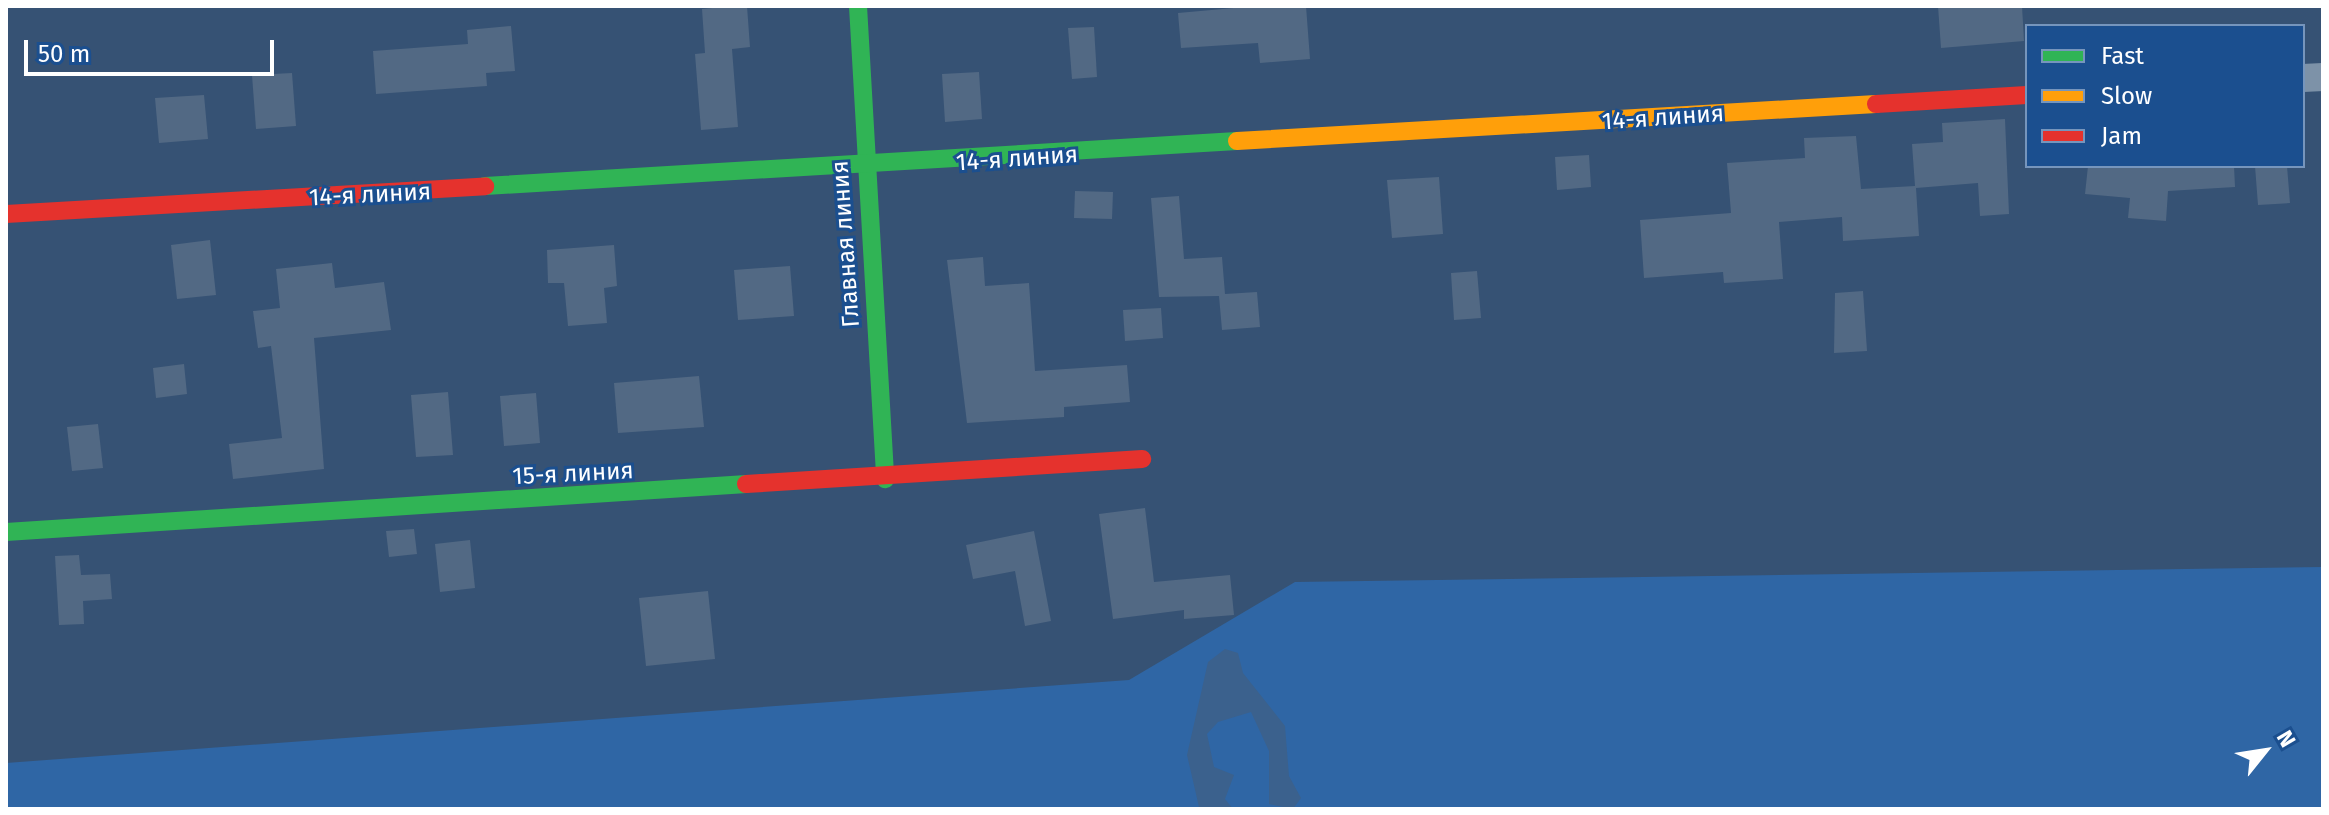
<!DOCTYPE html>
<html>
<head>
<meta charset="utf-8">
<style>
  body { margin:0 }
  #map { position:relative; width:2329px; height:815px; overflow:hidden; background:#365274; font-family:"Fira Sans",sans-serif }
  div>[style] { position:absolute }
  .green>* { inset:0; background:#2f66a5 }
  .water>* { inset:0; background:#3b618d }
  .building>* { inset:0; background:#526984 }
  .street>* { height:28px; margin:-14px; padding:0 14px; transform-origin:14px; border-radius:14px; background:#7d92a8 }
  .fast>* { height:18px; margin:-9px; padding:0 9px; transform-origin:9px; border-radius:9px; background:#30b455 }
  .slow>* { height:18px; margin:-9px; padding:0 9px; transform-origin:9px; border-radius:9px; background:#ff9f0a }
  .jam>* { height:18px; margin:-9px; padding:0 9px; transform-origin:9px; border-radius:9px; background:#e5322d }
  span { translate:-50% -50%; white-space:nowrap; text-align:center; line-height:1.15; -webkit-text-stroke:6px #1b4f8f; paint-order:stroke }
  .street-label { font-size:24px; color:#fff }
  .frame { position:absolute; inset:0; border:8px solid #fff; pointer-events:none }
  .legend { position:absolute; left:2025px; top:24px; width:280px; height:144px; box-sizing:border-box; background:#1b4f8f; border:2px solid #7695bc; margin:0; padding:10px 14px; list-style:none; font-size:24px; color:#fff }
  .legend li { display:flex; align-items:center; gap:16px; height:40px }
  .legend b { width:40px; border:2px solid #7695bc }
  .north { position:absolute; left:2225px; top:711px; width:80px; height:80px; -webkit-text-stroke:6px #1b4f8f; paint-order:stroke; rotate:60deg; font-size:22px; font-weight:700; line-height:32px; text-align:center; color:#fff }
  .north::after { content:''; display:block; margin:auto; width:28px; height:36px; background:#fff; clip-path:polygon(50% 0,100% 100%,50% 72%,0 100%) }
  .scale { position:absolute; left:24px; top:40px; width:250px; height:36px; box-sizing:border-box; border:4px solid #fff; border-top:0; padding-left:10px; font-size:24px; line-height:28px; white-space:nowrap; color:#fff; -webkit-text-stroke:6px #1b4f8f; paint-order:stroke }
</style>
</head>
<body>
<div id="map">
  <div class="green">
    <i style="clip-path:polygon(2323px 567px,2323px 809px,6px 809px,6px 763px,1129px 680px,1295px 582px)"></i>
  </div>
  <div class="water">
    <i style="clip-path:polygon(1225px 649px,1238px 653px,1243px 673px,1285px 726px,1289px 776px,1301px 798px,1293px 809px,1269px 804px,1269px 751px,1251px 712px,1218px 722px,1207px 734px,1214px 767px,1234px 775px,1225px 799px,1233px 809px,1199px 807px,1187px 755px,1208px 662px)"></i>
  </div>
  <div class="building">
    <i style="clip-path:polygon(733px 6px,747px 6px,750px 47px,732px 49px,738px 127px,701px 130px,695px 54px,705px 53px,702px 9px)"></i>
    <i style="clip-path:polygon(1256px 6px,1306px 6px,1310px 59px,1260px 63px,1258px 43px,1181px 48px,1178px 13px)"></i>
    <i style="clip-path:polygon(1938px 6px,2022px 6px,2024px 41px,1941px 48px)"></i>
    <i style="clip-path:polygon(511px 26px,515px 71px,486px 73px,487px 86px,376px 94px,373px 51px,468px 44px,467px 30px)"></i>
    <i style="clip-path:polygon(1094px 27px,1097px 77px,1072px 79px,1068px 28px)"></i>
    <i style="clip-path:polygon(979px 72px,982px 119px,945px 122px,942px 74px)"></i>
    <i style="clip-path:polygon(292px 73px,296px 126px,256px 129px,252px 75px)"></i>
    <i style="clip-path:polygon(204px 95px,208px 139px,159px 143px,155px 98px)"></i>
    <i style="clip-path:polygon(2005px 119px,2009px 214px,1980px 216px,1978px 183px,1916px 188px,1919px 236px,1843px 241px,1842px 217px,1779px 222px,1783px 279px,1724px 283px,1723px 272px,1644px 278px,1640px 220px,1731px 213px,1727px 163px,1805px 158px,1804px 138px,1856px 136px,1861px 189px,1915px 186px,1912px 144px,1943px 142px,1942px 123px)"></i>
    <i style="clip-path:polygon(1589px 155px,1591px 187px,1557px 190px,1555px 157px)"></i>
    <i style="clip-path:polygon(2088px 166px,2234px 166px,2235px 187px,2168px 191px,2166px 221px,2128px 218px,2130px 198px,2085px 194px)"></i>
    <i style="clip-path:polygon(2255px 166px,2287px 166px,2290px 203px,2258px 205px)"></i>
    <i style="clip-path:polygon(1439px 177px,1443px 234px,1392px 238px,1387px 180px)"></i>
    <i style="clip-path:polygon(1075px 191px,1113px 192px,1112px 219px,1074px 218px)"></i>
    <i style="clip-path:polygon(1179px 196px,1184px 259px,1222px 257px,1225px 294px,1257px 292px,1260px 327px,1222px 330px,1219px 296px,1159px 297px,1151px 198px)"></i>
    <i style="clip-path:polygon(210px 240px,216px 295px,177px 299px,171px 245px)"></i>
    <i style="clip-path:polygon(614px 245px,617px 286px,604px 288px,607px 323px,568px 326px,564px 283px,548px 283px,547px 250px)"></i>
    <i style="clip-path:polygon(983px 257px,985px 286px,1029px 283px,1035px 371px,1127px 365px,1130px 402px,1064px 407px,1064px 417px,967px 423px,947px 260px)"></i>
    <i style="clip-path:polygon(332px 263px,335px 288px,384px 282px,391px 330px,314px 338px,324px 469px,233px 479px,229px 444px,282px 438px,271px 346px,258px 348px,253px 311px,280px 308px,276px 269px)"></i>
    <i style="clip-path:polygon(790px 266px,794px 316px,738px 320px,734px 270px)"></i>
    <i style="clip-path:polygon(1477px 271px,1481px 318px,1454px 320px,1451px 273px)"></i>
    <i style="clip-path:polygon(1863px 291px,1867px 351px,1834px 353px,1835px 293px)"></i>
    <i style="clip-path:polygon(1161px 308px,1163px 338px,1125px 341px,1123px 310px)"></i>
    <i style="clip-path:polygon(184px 364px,187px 394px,156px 398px,153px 368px)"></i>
    <i style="clip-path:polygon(699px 376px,704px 427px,618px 433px,614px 383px)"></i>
    <i style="clip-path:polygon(448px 392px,453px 455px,416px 457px,411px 395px)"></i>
    <i style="clip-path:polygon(536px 393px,540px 443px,504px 446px,500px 396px)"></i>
    <i style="clip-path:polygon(98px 424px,103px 468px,72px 471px,67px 427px)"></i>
    <i style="clip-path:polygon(1145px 508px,1154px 582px,1230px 575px,1234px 615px,1184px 619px,1184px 610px,1113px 619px,1099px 514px)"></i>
    <i style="clip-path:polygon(414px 529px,417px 554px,389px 557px,386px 531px)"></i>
    <i style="clip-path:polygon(1034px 531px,1051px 621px,1025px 626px,1015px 571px,973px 579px,966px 545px)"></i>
    <i style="clip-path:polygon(470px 540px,475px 588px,440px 592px,435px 544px)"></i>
    <i style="clip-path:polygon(79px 555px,81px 575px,110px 574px,112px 599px,83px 601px,84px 624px,59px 625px,55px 556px)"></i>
    <i style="clip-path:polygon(708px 591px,715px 659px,646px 666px,639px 598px)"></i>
  </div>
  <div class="street">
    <i style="left:2303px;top:78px;width:20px;rotate:-3deg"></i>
  </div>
  <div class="fast">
    <i style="left:858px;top:6px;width:474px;rotate:86.7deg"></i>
    <i style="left:485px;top:186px;width:753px;rotate:-3.42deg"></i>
    <i style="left:6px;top:532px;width:742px;rotate:-3.71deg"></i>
  </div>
  <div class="slow">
    <i style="left:1237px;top:141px;width:640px;rotate:-3.31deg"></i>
  </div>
  <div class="jam">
    <i style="left:1876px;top:104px;width:151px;rotate:-3.4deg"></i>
    <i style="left:6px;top:214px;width:480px;rotate:-3.3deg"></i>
    <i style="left:746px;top:484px;width:397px;rotate:-3.6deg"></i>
  </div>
  <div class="street-label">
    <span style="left:1663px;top:118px;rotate:-4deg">14-я линия</span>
    <span style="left:1017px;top:159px;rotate:-4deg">14-я линия</span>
    <span style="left:370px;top:195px;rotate:-3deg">14-я линия</span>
    <span style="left:846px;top:244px;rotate:-94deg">Главная линия</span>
    <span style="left:573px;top:474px;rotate:-3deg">15-я линия</span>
  </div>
  <div class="frame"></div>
  <ul class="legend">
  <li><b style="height:10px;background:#30b455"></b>Fast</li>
  <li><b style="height:10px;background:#ff9f0a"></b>Slow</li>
  <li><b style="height:10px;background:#e5322d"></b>Jam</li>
  </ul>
  <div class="north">N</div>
  <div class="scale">50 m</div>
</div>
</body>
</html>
